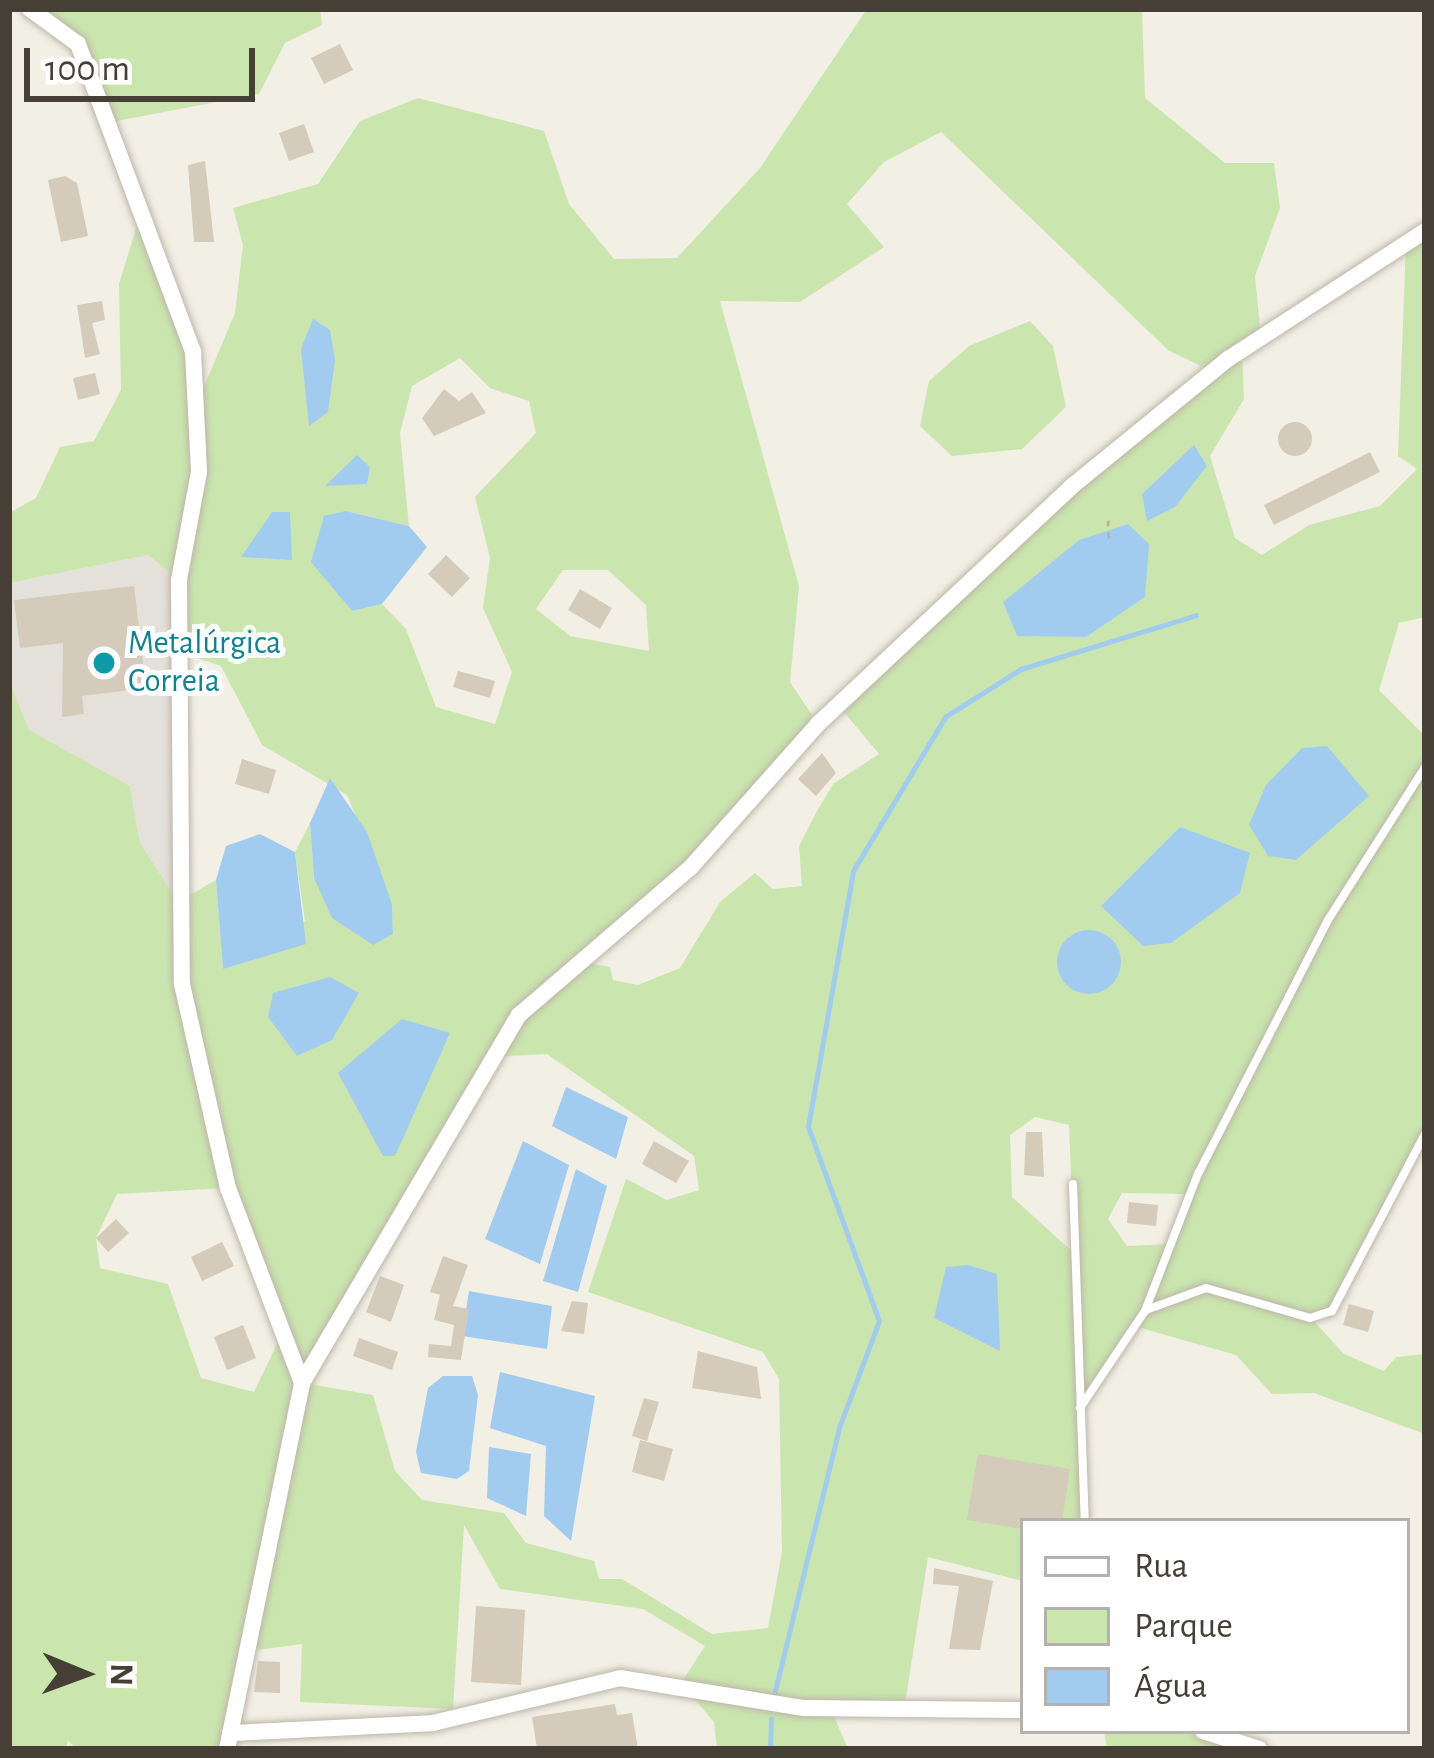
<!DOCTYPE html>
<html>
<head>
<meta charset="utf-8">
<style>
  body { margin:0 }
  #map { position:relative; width:1434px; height:1758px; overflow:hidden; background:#f2efe5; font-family:"Alegreya Sans",sans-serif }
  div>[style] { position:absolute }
  .industrial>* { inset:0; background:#e4e0da }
  .green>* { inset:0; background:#cae6ae }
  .water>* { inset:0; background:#a1ccef }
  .round { border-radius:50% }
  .stream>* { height:4.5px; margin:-2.25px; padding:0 2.25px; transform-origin:2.25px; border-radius:2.25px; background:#a1ccef }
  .building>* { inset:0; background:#d4cbbb }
  .path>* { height:3px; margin-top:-1.5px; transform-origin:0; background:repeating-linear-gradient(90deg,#bfb399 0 6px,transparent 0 12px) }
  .roads { filter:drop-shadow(0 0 3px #bdb7a8) drop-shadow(0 0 3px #bdb7a8) }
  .lane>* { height:8px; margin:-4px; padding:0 4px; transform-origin:4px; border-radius:4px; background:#fff }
  .street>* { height:16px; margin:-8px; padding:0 8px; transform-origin:8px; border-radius:8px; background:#fff }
  .dots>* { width:33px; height:33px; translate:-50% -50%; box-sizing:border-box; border:6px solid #fff; border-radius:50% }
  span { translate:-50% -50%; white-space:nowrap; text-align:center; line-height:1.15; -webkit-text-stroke:10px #fff; paint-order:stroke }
  .culture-label { font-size:33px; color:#0d838f }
  .left { translate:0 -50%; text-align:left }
  .frame { position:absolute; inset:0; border:12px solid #453f35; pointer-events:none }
  .legend { position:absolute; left:1020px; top:1518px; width:390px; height:216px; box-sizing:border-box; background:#fff; border:3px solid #b5b2ae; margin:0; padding:15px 21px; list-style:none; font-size:36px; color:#453f35 }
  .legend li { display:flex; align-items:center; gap:24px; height:60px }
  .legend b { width:60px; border:3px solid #b5b2ae }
  .north { position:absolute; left:24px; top:1614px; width:120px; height:120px; -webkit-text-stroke:9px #fff; paint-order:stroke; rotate:91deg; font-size:33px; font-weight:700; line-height:48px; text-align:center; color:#453f35 }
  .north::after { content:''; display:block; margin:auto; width:42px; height:54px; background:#453f35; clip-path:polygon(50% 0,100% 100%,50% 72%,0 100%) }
  .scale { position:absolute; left:24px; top:48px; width:231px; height:54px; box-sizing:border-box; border:6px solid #453f35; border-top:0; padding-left:15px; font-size:36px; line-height:42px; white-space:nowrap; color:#453f35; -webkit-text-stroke:9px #fff; paint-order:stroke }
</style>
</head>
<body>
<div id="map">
  <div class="industrial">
    <i style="clip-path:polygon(148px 555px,179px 580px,178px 903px,140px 843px,130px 786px,28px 730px,9px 681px,9px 583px)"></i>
  </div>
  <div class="green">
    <i style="clip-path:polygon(30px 9px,320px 9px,322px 25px,285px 43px,259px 94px,111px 122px,78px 44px)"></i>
    <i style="clip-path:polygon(evenodd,867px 9px,1142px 9px,1145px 98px,1225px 163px,1274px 163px,1280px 208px,1255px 276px,1261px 337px,1242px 350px,1244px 399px,1210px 456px,1235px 538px,1262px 555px,1309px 525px,1380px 506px,1417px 469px,1398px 456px,1402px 349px,1406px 243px,1425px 231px,1425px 617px,1399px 623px,1379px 690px,1425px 736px,1425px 1134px,1332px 1311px,1311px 1318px,1344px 1354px,1384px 1371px,1396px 1357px,1425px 1354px,1425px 1434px,1314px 1393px,1272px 1394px,1236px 1355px,1134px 1326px,1080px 1408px,1085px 1521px,1023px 1521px,1023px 1581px,928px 1557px,904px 1710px,831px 1709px,848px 1749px,717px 1749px,714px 1722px,681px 1683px,705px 1646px,643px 1609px,500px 1589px,464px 1525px,453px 1709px,300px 1702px,302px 1644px,243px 1652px,227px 1749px,76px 1749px,68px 1740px,66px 1749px,9px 1749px,9px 681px,29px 730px,130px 786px,140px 843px,178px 902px,216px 880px,223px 969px,305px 921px,295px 852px,310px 823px,314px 878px,393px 934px,392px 904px,347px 795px,262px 745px,221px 666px,182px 653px,179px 580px,148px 555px,9px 583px,9px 513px,36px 498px,60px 447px,94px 441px,121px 390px,119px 284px,143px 206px,201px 394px,235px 313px,243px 245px,233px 208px,318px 184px,360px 121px,418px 98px,544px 131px,569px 204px,614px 259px,677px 258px,760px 168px,867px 9px,941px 132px,1168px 350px,1211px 371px,839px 706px,879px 754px,833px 784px,817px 811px,799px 846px,802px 886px,773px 889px,755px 873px,720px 902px,680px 968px,638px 985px,613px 980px,610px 967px,587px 963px,818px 724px,790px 682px,799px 586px,720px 301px,800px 302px,884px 247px,847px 204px,884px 162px,941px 132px,867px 9px,460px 358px,490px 388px,529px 401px,536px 433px,475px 497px,490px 558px,483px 608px,512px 672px,495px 724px,436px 707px,406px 629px,382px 604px,352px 611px,346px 511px,409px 526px,400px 433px,412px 386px,460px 358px,867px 9px,563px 570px,608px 570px,646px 605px,649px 651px,570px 636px,536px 609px,563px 570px,867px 9px,547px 1054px,694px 1156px,699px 1190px,667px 1200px,626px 1179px,588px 1292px,763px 1352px,779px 1379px,782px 1552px,768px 1628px,712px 1634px,622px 1579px,599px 1579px,594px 1561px,526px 1543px,504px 1513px,422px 1500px,395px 1471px,373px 1395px,303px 1383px,487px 1057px,547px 1054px,867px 9px,1035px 1117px,1069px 1125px,1074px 1253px,1012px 1197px,1010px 1135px,1035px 1117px,867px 9px,228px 1188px,279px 1340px,254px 1392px,201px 1378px,168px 1284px,100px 1268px,96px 1238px,117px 1194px,228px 1188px,867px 9px,1122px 1193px,1190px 1194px,1171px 1244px,1127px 1246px,1108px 1219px,1122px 1193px)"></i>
    <i style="clip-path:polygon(1030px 321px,1053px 346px,1066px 407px,1022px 449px,952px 456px,920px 426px,929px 381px,969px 346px)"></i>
    <i style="clip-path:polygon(1104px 1731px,1203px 1731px,1259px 1749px,1107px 1749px)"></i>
  </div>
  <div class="water">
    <i style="clip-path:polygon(313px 319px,330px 330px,335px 360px,328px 412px,309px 426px,301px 349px)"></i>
    <i style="clip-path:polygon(1194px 445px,1207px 466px,1175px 507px,1147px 521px,1142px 494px)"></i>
    <i style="clip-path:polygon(357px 455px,370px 467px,367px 484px,325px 486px)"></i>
    <i style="clip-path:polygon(346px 511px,409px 526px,427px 547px,382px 604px,352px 611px,311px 562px,324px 516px)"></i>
    <i style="clip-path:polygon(272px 512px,290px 512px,292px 560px,241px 557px)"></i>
    <i style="clip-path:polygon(1128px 524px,1149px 544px,1145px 597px,1086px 637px,1017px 636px,1003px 602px,1079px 540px)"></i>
    <i style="clip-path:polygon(1327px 746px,1369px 796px,1296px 860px,1268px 856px,1249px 825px,1266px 785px,1302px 748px)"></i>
    <i style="clip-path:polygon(330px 778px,367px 832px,392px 904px,393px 934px,373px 945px,332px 918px,314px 878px,310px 823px)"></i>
    <i style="clip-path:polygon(1180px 827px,1250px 853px,1240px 893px,1171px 943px,1143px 946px,1101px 906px)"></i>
    <i style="clip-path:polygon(260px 834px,295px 852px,306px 944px,223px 969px,216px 880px,226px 846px)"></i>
    <i class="round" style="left:1057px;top:930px;width:64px;height:64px"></i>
    <i style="clip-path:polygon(330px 977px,359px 993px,332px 1040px,297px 1056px,268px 1017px,273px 993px)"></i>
    <i style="clip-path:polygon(402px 1019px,450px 1033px,395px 1156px,383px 1156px,338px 1073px)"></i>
    <i style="clip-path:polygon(566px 1087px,628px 1117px,616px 1159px,552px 1126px)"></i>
    <i style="clip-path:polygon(523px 1141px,569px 1165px,540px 1264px,485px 1239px)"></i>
    <i style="clip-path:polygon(576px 1169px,607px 1186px,578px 1292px,543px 1281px)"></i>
    <i style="clip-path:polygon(968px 1265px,997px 1274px,1000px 1351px,934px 1318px,946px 1267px)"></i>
    <i style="clip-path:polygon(469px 1291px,552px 1306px,547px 1349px,462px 1336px)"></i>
    <i style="clip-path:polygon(500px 1372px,595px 1396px,571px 1541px,544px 1516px,546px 1446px,490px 1428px)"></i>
    <i style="clip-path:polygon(443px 1376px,472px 1376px,478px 1395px,469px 1471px,457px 1479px,421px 1473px,416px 1452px,428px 1388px)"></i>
    <i style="clip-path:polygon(489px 1447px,531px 1454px,526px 1516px,487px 1498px)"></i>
  </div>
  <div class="stream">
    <i style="left:774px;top:1695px;width:278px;rotate:-76.3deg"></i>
    <i style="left:840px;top:1425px;width:111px;rotate:-69.4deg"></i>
    <i style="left:879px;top:1321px;width:207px;rotate:-110.1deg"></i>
    <i style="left:808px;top:1127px;width:260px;rotate:-80deg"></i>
    <i style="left:853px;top:871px;width:179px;rotate:-59.1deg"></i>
    <i style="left:945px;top:717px;width:90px;rotate:-32.3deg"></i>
    <i style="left:1021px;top:669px;width:183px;rotate:-17.1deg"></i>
    <i style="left:770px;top:1749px;width:30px;rotate:-88deg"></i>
  </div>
  <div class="building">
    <i style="clip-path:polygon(340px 44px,353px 70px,324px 84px,311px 58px)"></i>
    <i style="clip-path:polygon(304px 124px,314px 152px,289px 161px,279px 133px)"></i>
    <i style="clip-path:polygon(205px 161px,214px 242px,194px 242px,188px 165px)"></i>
    <i style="clip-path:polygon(65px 176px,77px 183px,88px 236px,61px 242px,48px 180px)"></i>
    <i style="clip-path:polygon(102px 301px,105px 320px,92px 323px,100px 354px,85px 358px,77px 305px)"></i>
    <i style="clip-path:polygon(95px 373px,100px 394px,78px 400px,73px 378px)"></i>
    <i style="clip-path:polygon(444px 389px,459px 401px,472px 392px,486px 413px,434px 436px,422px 418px)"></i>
    <i class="round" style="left:1278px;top:422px;width:34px;height:34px"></i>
    <i style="clip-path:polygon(1370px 452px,1380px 472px,1274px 525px,1264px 505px)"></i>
    <i style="clip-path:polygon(446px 555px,470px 578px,452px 597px,428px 574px)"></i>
    <i style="clip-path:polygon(134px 586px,146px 688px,82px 696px,84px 714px,62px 717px,63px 643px,20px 648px,14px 600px)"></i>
    <i style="clip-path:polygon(580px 589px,612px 608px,600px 629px,568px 610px)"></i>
    <i style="clip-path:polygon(458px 671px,495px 681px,490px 698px,453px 687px)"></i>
    <i style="clip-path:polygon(822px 753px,836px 773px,816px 796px,798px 779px)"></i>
    <i style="clip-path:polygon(242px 759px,276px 770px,269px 794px,235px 784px)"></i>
    <i style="clip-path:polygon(1026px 1132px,1042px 1132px,1044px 1177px,1024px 1175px)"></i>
    <i style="clip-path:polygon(654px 1141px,689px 1161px,676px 1183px,642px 1164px)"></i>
    <i style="clip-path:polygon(1129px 1202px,1158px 1205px,1156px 1226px,1127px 1223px)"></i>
    <i style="clip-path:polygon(116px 1219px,129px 1233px,108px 1252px,96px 1238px)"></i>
    <i style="clip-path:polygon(222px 1242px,234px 1266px,202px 1281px,191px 1257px)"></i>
    <i style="clip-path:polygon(443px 1256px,468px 1265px,453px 1306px,469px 1309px,461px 1360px,428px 1357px,429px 1344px,451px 1346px,454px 1325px,434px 1320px,440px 1295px,430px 1292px)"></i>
    <i style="clip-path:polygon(380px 1276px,404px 1285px,391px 1322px,366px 1312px)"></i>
    <i style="clip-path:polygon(572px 1301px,588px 1303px,584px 1334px,561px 1331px)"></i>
    <i style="clip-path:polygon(1349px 1304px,1374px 1311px,1368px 1332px,1343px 1325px)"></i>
    <i style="clip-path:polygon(243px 1325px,256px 1358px,227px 1370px,214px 1337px)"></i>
    <i style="clip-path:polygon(359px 1338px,398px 1352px,392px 1370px,353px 1356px)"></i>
    <i style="clip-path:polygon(698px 1351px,757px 1367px,761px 1399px,692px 1388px)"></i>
    <i style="clip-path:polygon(644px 1398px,659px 1402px,647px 1441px,632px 1436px)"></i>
    <i style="clip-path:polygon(640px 1440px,673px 1449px,664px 1481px,632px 1472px)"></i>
    <i style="clip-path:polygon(978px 1454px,1070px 1469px,1062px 1521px,1023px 1529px,967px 1520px)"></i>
    <i style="clip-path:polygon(934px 1568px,993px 1581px,980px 1650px,949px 1649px,959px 1586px,933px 1584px)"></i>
    <i style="clip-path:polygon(476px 1606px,525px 1610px,521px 1685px,471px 1682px)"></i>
    <i style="clip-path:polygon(258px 1661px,280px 1662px,280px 1693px,254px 1692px)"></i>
    <i style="clip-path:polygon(615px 1704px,617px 1715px,632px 1713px,638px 1749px,537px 1749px,532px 1717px)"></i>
  </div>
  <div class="path">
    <i style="left:1108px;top:520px;width:23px;rotate:88deg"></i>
  </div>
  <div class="roads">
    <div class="lane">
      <i style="left:1073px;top:1184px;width:337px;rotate:88deg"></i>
      <i style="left:1146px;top:1310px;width:64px;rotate:-20.1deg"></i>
      <i style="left:1206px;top:1288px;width:108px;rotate:16.1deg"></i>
      <i style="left:1310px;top:1318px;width:23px;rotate:-18deg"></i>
      <i style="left:1332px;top:1311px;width:200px;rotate:-62.3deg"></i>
      <i style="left:1080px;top:1408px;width:117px;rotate:-56.2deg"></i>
      <i style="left:1145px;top:1311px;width:147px;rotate:-68.9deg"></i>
      <i style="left:1198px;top:1174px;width:285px;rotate:-62.9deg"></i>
      <i style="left:1328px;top:920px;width:181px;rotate:-57.6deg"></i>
    </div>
    <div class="street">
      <i style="left:30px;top:9px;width:59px;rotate:36.1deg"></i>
      <i style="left:78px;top:44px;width:329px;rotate:69.5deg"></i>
      <i style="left:193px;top:352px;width:120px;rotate:87.1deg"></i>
      <i style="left:199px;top:472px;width:110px;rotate:100.5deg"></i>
      <i style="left:179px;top:580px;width:404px;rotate:89.6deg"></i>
      <i style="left:182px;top:984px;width:209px;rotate:77.3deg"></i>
      <i style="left:228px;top:1188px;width:209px;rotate:69.2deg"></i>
      <i style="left:1203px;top:1731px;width:59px;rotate:17.8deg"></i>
      <i style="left:230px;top:1733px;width:203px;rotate:-2.8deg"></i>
      <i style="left:433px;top:1723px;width:192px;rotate:-13.5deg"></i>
      <i style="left:620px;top:1678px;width:186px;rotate:9.3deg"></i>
      <i style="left:804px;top:1708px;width:219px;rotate:0.5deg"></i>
      <i style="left:227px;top:1749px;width:374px;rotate:-78.4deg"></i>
      <i style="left:302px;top:1383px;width:427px;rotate:-59.5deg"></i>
      <i style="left:519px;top:1015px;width:227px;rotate:-40.7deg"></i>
      <i style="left:691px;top:867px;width:191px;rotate:-48.4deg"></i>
      <i style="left:818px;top:724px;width:347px;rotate:-43.1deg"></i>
      <i style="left:1071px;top:487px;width:203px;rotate:-39.2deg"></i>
      <i style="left:1228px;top:359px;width:235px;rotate:-33deg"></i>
    </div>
  </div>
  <div class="dots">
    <i style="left:104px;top:663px;background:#0f9aa8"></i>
  </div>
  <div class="culture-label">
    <span class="left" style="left:128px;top:663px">Metalúrgica<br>Correia</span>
  </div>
  <div class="frame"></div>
  <ul class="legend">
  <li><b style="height:15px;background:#fff"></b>Rua</li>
  <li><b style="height:33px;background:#cae6ae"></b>Parque</li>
  <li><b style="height:33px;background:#a1ccef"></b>Água</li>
  </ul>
  <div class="north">N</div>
  <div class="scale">100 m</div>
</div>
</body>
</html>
